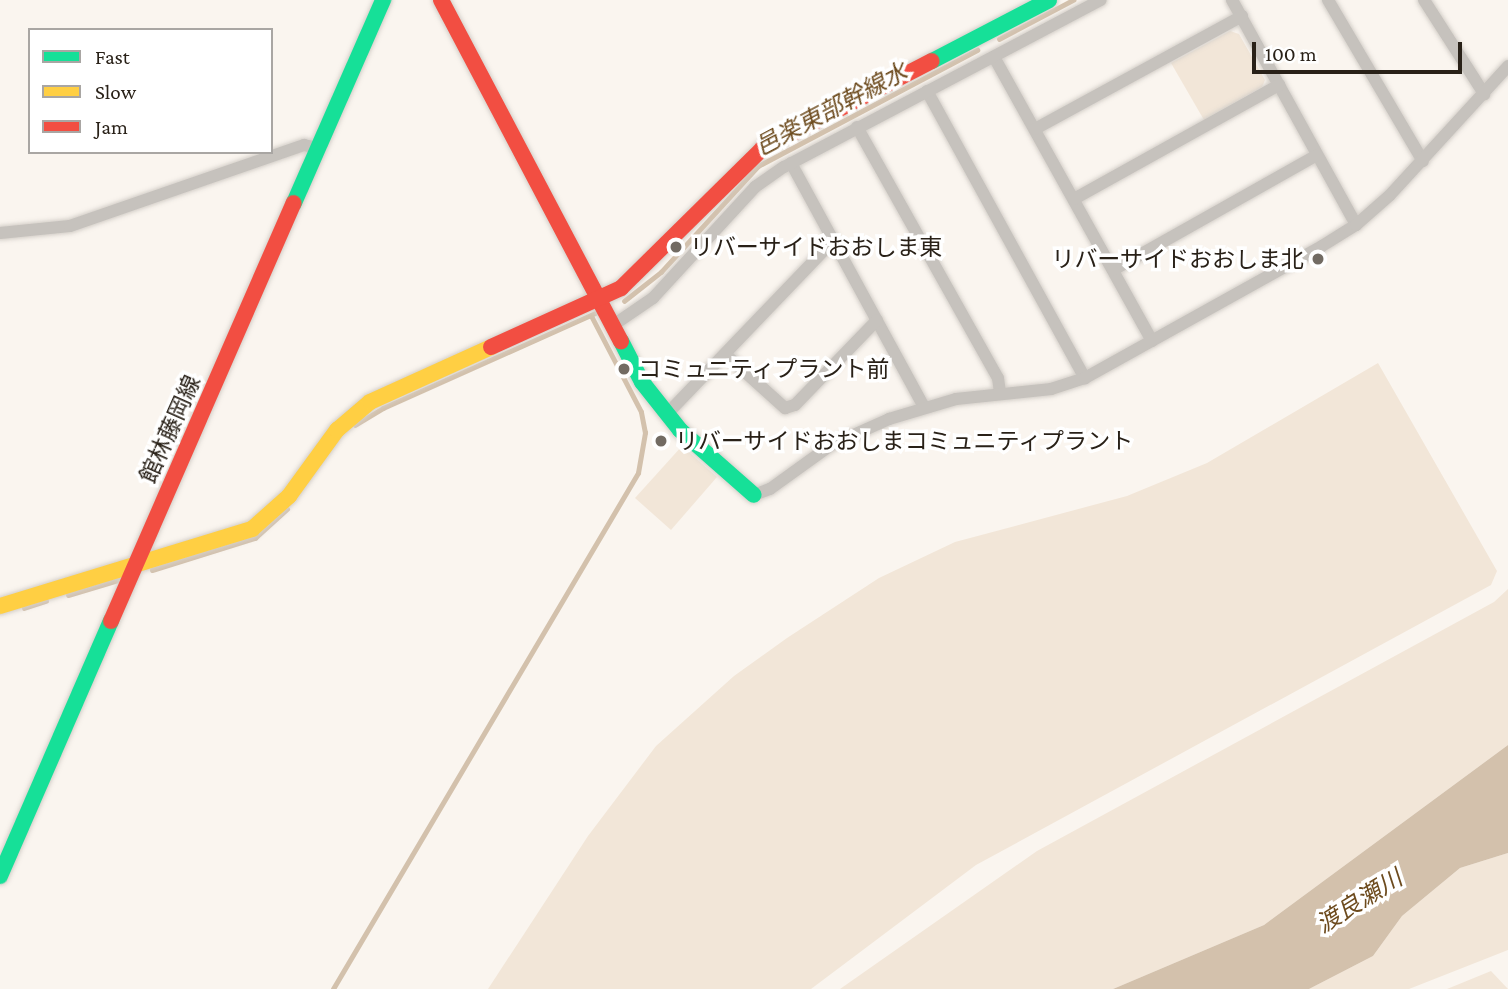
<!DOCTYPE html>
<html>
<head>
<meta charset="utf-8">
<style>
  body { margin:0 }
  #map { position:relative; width:1508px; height:989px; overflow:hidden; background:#faf5ef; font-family:"Crimson Pro","Noto Sans JP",serif }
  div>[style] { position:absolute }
  .green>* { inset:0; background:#f2e6d8 }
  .water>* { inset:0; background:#d3c1ac }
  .stream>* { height:4.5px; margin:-2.25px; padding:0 2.25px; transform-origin:2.25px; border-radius:2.25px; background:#d3c1ac }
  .roads { filter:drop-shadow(0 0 2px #d4cfc9) drop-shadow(0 0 2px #d4cfc9) }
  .street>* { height:12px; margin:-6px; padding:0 6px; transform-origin:6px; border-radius:6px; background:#c6c2bd }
  .fast>* { height:16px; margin:-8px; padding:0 8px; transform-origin:8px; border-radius:8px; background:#16e098 }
  .slow>* { height:16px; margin:-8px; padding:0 8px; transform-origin:8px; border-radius:8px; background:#ffcf43 }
  .jam>* { height:16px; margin:-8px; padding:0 8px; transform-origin:8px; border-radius:8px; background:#f24e42 }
  .dots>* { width:19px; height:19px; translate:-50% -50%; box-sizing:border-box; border:4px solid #fff; border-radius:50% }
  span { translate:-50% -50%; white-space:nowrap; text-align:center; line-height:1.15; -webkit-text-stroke:7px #fff; paint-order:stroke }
  .poi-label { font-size:23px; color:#292118 }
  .left { translate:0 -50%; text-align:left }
  .right { translate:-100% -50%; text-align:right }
  .street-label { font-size:23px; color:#292118 }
  .water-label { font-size:24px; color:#6d4b1e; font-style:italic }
  .legend { position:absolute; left:28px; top:28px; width:245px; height:126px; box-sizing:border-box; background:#fff; border:2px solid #a9a6a3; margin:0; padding:9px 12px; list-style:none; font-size:21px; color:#292118 }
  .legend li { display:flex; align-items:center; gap:14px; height:35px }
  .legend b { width:35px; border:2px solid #a9a6a3 }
  .scale { position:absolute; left:1252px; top:42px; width:210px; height:32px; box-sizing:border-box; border:4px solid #292118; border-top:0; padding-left:9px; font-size:21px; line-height:24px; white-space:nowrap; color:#292118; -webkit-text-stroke:5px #fff; paint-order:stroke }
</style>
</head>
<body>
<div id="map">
  <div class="green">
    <i style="clip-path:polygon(1230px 31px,1239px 34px,1265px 80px,1262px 87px,1204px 120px,1171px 63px)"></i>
    <i style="clip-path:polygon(1378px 363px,1497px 571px,1491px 585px,976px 865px,811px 989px,488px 989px,588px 836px,656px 746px,734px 676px,787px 638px,879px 578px,955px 542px,1127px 496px,1207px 463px)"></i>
    <i style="clip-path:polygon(682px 446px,717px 477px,671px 530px,635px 498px)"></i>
    <i style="clip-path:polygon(1508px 589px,1508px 745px,1264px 925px,1113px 989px,840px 989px,1037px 851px,1494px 602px)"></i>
    <i style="clip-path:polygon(1508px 853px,1508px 950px,1409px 989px,1309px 989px,1373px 956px,1402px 916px,1460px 868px)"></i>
    <i style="clip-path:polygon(1491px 971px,1508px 989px,1447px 989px)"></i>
  </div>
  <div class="water">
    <i style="clip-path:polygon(1508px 745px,1508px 853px,1460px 868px,1402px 916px,1373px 956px,1309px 989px,1113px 989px,1264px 925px)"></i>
  </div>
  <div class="stream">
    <i style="left:999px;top:39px;width:84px;rotate:-27.8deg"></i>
    <i style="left:624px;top:301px;width:47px;rotate:-38.1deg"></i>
    <i style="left:661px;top:272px;width:144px;rotate:-47.5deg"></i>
    <i style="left:758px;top:166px;width:248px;rotate:-27.9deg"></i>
    <i style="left:355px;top:425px;width:33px;rotate:-31deg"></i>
    <i style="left:383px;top:408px;width:232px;rotate:-24.1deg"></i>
    <i style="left:152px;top:570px;width:108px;rotate:-17.3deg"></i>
    <i style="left:255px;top:538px;width:43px;rotate:-42.2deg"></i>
    <i style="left:68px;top:595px;width:56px;rotate:-16.5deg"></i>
    <i style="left:24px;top:608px;width:23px;rotate:-18deg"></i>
    <i style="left:333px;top:989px;width:599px;rotate:-59.41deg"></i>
    <i style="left:638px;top:473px;width:41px;rotate:-80.1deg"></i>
    <i style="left:645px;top:433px;width:21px;rotate:-101deg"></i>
    <i style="left:641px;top:412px;width:108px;rotate:-117.5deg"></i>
  </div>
  <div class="roads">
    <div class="street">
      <i style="left:1232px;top:0;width:257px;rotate:61.1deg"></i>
      <i style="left:1328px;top:0;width:187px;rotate:59.5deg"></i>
      <i style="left:1424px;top:0;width:112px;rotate:57.4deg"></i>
      <i style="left:994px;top:57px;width:325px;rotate:60.9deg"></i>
      <i style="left:927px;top:91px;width:328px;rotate:61.2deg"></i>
      <i style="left:857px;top:127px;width:288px;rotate:60.7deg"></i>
      <i style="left:998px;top:378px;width:15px;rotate:82deg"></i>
      <i style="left:1035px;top:129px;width:236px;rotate:-28.6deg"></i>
      <i style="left:791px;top:163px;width:278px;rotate:61.4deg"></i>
      <i style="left:1074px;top:199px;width:235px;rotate:-29.1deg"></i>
      <i style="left:0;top:233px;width:70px;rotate:-5.7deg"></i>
      <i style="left:70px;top:226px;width:248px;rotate:-19.1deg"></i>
      <i style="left:304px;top:145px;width:13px;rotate:13deg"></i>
      <i style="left:1113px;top:270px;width:234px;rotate:-29.4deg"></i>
      <i style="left:612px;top:326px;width:50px;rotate:-34.3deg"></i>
      <i style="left:653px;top:298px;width:151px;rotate:-47.4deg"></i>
      <i style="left:755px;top:187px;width:35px;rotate:-35deg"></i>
      <i style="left:784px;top:167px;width:358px;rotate:-27.8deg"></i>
      <i style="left:725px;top:354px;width:81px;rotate:42deg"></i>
      <i style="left:785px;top:408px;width:10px;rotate:-17deg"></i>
      <i style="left:795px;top:405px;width:118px;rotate:-46deg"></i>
      <i style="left:666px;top:415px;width:241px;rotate:-46.2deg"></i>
      <i style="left:754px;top:495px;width:17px;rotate:-21deg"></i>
      <i style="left:770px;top:489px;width:75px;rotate:-35.8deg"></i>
      <i style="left:831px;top:445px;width:64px;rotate:-24.1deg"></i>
      <i style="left:889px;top:419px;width:70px;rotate:-16.6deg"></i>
      <i style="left:956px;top:399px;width:96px;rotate:-6deg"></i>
      <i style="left:1051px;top:389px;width:36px;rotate:-18deg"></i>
      <i style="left:1085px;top:378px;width:271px;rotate:-29.1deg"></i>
      <i style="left:1322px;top:246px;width:40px;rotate:-32deg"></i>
      <i style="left:1356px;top:225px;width:45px;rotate:-41.4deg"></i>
      <i style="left:1390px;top:195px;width:175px;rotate:-47.5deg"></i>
    </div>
    <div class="fast">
      <i style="left:932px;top:61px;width:132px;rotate:-27.5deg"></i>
      <i style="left:294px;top:203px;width:222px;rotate:-66.3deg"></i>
      <i style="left:621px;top:341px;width:46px;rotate:62.9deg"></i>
      <i style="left:642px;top:382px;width:61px;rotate:51.6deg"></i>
      <i style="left:680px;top:430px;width:98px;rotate:41.3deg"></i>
      <i style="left:0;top:876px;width:278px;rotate:-66.5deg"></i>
    </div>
    <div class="slow">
      <i style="left:0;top:606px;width:264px;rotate:-17deg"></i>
      <i style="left:252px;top:529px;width:50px;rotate:-41.7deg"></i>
      <i style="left:289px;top:496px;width:82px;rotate:-54deg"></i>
      <i style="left:337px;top:430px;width:43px;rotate:-40.3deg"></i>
      <i style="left:370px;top:402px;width:133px;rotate:-24.4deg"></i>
    </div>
    <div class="jam">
      <i style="left:441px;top:0;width:386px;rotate:62.2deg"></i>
      <i style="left:491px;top:347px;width:143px;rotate:-24.4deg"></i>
      <i style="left:621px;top:288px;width:198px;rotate:-44.6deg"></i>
      <i style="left:762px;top:149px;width:191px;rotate:-27.4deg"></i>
      <i style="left:111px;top:621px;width:456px;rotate:-66.4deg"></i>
    </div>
  </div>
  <div class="dots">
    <i style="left:676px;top:247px;background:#726b63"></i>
    <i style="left:1318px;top:259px;background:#726b63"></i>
    <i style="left:624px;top:369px;background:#726b63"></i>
    <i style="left:661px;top:441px;background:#726b63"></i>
  </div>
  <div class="poi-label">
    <span class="left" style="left:690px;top:247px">リバーサイドおおしま東</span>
    <span class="right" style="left:1304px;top:259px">リバーサイドおおしま北</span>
    <span class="left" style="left:638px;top:369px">コミュニティプラント前</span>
    <span class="left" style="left:675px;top:441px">リバーサイドおおしまコミュニティプラント</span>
  </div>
  <div class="street-label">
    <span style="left:170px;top:429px;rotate:-66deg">館林藤岡線</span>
  </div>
  <div class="water-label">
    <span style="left:831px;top:109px;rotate:-28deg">邑楽東部幹線水</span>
    <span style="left:1359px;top:901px;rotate:-32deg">渡良瀬川</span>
  </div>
  <ul class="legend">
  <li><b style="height:9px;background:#16e098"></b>Fast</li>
  <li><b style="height:9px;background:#ffcf43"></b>Slow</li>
  <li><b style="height:9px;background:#f24e42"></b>Jam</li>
  </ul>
  <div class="scale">100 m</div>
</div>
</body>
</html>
